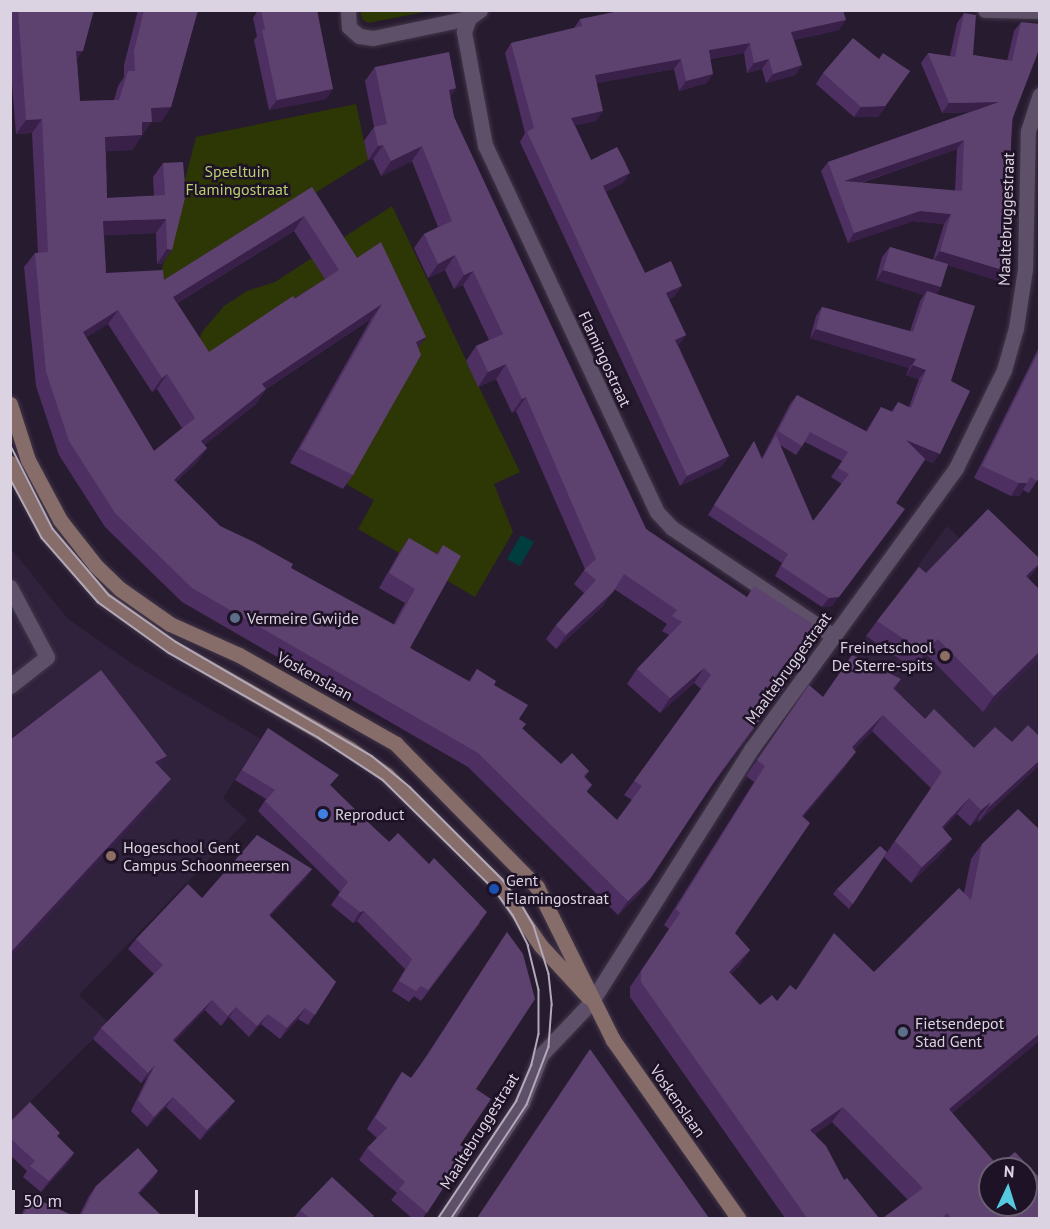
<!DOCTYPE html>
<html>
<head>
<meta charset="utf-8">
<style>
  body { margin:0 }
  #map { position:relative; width:1050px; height:1229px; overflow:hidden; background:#271b30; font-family:"PT Sans",sans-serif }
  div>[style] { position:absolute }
  .built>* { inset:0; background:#30213c }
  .green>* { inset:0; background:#2d3605 }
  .water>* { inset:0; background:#003d3e }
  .roads { filter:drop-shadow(0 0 2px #413648) drop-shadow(0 0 2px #413648) }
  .street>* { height:15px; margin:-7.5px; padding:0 7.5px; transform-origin:7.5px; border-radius:7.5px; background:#5e5068 }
  .secondary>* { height:15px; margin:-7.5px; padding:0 7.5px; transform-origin:7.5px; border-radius:7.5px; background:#876d69 }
  .tram>* { height:1.5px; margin:-0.75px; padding:0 0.75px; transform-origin:0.75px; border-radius:0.75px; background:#b1a8b8 }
  .wall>* { inset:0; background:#4e2f62 }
  .shaded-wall>* { inset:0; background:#382048 }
  .building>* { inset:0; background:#5d416f }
  .dots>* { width:16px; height:16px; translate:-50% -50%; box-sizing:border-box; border:3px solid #1e1226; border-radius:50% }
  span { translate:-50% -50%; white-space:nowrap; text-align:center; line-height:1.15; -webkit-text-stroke:5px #1e1226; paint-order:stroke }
  .park-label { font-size:16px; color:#b9cf6f }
  .street-label { font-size:16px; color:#dbd3e2 }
  .poi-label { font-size:16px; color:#dbd3e2 }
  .left { translate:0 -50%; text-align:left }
  .right { translate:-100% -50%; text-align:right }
  .frame { position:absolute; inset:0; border:12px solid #dbd3e2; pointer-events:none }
  .north { position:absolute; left:978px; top:1157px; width:60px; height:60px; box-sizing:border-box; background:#1e1226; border:2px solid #6a5f71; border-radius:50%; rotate:4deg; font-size:16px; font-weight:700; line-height:24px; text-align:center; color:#dbd3e2 }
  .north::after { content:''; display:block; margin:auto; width:21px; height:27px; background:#55cade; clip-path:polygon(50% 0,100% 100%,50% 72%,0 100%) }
  .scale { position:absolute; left:12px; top:1190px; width:186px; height:27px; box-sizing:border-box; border:3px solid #dbd3e2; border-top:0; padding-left:8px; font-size:18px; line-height:21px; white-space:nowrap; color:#dbd3e2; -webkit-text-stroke:4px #1e1226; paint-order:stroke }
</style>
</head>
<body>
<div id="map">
  <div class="built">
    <i style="clip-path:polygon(947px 526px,1039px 617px,1039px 764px,952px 809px,828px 689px)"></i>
    <i style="clip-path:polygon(10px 547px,67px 618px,131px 663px,261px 739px,223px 798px,247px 820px,79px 995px,109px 1023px,11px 1121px)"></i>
  </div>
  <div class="green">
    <i style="clip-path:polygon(360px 11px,361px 10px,430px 11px,368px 23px,362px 19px)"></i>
    <i style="clip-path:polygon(356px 104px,368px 160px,156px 292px,196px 137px)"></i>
    <i style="clip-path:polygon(392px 206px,520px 472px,494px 484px,513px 532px,475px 597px,358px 529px,374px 500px,346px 484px,411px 369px,371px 256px,216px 355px,195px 350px,202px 332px,224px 306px,247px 291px,275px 282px)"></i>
  </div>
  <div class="water">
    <i style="clip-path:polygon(521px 535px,534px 542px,520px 566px,507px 559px)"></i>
  </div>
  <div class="roads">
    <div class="street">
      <i style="left:348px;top:10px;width:17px;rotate:87deg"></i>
      <i style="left:349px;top:27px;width:13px;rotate:42deg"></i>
      <i style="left:359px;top:36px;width:14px;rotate:8deg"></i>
      <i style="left:373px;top:38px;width:98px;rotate:-11.8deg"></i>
      <i style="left:480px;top:10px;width:14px;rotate:144deg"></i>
      <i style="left:469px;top:18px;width:15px;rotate:110deg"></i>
      <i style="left:464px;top:32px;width:115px;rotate:79.5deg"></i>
      <i style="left:485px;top:145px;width:405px;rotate:64.9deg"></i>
      <i style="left:657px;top:512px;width:22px;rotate:47deg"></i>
      <i style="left:672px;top:528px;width:192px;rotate:33.8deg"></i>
      <i style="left:985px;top:10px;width:55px;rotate:1deg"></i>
      <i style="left:10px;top:587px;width:79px;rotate:62.1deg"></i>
      <i style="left:47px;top:657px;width:47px;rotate:141.9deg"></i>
      <i style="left:446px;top:1218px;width:138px;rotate:-56.5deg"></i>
      <i style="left:522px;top:1103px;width:52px;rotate:-68.4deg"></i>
      <i style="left:541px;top:1055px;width:74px;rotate:-46.6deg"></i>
      <i style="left:592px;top:1001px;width:299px;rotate:-57.7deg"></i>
      <i style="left:752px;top:748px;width:346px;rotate:-53.9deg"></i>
      <i style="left:956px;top:468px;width:109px;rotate:-63.9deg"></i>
      <i style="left:1004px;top:370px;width:44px;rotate:-74.1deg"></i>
      <i style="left:1016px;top:328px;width:60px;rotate:-81.3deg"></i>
      <i style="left:1025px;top:269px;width:138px;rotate:-88.8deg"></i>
      <i style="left:1028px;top:131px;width:38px;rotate:-72deg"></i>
    </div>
    <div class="secondary">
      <i style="left:10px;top:404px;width:59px;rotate:72.2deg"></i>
      <i style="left:28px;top:460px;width:68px;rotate:61.9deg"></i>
      <i style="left:60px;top:520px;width:58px;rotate:52deg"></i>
      <i style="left:96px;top:566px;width:33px;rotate:44deg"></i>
      <i style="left:120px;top:589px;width:61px;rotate:35deg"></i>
      <i style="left:170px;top:624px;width:76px;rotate:24.2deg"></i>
      <i style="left:239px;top:655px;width:180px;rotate:29.5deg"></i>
      <i style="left:396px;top:744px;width:201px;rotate:45.4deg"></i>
      <i style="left:537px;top:887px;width:171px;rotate:63.6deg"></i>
      <i style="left:613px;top:1040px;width:218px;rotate:54.9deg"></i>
      <i style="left:10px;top:463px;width:79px;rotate:62.1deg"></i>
      <i style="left:47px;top:533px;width:86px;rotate:49.3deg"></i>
      <i style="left:103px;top:598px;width:85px;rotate:35.4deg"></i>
      <i style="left:172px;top:647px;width:205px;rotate:29.8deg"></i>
      <i style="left:350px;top:749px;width:45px;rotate:35.1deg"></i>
      <i style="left:387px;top:775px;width:156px;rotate:44.5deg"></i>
      <i style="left:498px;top:884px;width:75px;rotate:55.3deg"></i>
      <i style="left:541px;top:946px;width:69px;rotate:47.3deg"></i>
    </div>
  </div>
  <div class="tram">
    <i style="left:10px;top:444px;width:95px;rotate:63.2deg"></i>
    <i style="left:53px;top:529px;width:87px;rotate:49.7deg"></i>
    <i style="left:109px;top:595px;width:82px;rotate:35deg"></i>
    <i style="left:176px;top:642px;width:227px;rotate:30.2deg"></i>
    <i style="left:372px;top:756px;width:49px;rotate:39.2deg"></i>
    <i style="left:410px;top:787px;width:130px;rotate:45deg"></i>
    <i style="left:502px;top:879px;width:35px;rotate:53deg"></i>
    <i style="left:523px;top:907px;width:22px;rotate:60deg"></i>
    <i style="left:534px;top:926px;width:50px;rotate:72.6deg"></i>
    <i style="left:549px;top:974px;width:31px;rotate:84deg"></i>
    <i style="left:552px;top:1005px;width:42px;rotate:94.1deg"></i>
    <i style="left:549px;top:1047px;width:62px;rotate:110.8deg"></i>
    <i style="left:527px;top:1105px;width:136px;rotate:123.6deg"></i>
    <i style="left:10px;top:478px;width:68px;rotate:61.9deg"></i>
    <i style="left:42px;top:538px;width:85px;rotate:48.8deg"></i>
    <i style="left:98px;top:602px;width:87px;rotate:35.7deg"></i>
    <i style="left:169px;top:653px;width:172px;rotate:29.5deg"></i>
    <i style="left:319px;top:738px;width:77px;rotate:33.3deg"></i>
    <i style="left:383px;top:780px;width:156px;rotate:44.5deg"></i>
    <i style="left:494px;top:889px;width:32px;rotate:54deg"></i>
    <i style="left:513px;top:915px;width:34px;rotate:63deg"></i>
    <i style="left:528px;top:945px;width:46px;rotate:76.3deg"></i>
    <i style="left:539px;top:990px;width:44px;rotate:90deg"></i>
    <i style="left:539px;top:1034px;width:32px;rotate:103deg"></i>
    <i style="left:532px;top:1065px;width:39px;rotate:113deg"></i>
    <i style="left:517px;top:1101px;width:141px;rotate:123.7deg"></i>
  </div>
  <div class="wall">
    <i style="clip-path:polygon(evenodd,11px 10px,94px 10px,77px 60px,80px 101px,114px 100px,118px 86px,124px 77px,124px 65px,138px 10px,198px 10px,171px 107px,161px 122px,151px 122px,132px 150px,106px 151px,107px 198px,154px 196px,153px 177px,163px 163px,186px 194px,162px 264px,157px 264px,156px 233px,104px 235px,106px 273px,164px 280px,312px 187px,357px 258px,418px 347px,353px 475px,343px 489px,290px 463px,371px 319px,266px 389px,256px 404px,204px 445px,207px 448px,197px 462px,176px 482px,220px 526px,291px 568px,393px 625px,405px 603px,379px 588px,399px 553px,409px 538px,437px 554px,443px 545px,410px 648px,469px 681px,477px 669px,494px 685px,519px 719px,526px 724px,522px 729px,561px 764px,589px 771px,585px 777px,592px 785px,587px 792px,617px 820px,632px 800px,624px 795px,701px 689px,694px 683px,660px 713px,627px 684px,637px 669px,669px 635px,662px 631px,667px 624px,614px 589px,603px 606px,556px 649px,546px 639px,556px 625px,584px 593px,574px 584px,585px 569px,516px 411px,512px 413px,496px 379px,478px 387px,466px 361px,476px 346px,489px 340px,463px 285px,454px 289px,445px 270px,428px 278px,414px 248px,424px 234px,438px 227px,412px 161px,381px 176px,373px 159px,368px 160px,364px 141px,374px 127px,365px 81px,375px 67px,456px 88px,450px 97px,454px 117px,646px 529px,789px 669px,784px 688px,713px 784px,640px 893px,618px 915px,468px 767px,182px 602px,105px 527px,59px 455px,36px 386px,24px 267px,35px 253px,38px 253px,32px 133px,16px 134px,10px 59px,11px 10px,294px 231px,325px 279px,209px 352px,177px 303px,294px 231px,11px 10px,108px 324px,152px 392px,157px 389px,182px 428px,154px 451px,86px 337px,108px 324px)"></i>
    <i style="clip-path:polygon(258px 10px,317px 10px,326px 99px,269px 110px,254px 40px,257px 36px,253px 18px)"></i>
    <i style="clip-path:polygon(evenodd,964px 13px,973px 55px,1007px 61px,1014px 31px,1021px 22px,999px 281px,948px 265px,936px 294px,951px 381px,933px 463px,925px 460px,896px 503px,832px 606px,822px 607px,775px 576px,782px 563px,708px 515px,754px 441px,762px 458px,790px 404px,797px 395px,866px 431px,881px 407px,891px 412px,898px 402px,909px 407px,919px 379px,906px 375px,909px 368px,810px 338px,816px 316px,822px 307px,910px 331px,920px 301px,924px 295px,876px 280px,882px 257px,890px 247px,933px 260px,944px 224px,913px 221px,848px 243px,821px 171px,828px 162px,970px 112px,942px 113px,921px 63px,928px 53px,950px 56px,957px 23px,964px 13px,957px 149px,955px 191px,861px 183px,957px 149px,964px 13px,805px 442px,842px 461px,831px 477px,842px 484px,813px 521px,780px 445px,796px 455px,805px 442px)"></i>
    <i style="clip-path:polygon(580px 19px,839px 30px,794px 40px,802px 65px,795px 75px,766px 83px,762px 69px,747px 73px,744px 53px,710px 59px,707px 83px,679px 91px,674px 69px,597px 83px,596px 121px,575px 125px,591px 160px,623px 183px,605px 192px,645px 273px,675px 296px,669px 299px,686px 335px,678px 345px,729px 456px,722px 466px,680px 486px,520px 142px,525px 133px,505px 53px,511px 43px,574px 28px)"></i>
    <i style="clip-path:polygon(879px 59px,910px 71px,878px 117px,854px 117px,816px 84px,823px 73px)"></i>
    <i style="clip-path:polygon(1040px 345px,1040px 476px,1029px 493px,1023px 490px,1019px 496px,1011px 496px,974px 478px)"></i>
    <i style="clip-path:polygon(1040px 559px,1040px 564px,1028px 579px,1040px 590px,1040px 657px,1039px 657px,983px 712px,927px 655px,914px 669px,866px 636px,877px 621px,926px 573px)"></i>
    <i style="clip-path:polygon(901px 679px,894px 689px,925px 719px,974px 748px,1040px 737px,978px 823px,979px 818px,970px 826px,957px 814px,943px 829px,952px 839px,941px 854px,911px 883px,884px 857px,931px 788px,872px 731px,854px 750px,845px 767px,803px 817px,735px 933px,750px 950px,739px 966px,731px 974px,760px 1005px,777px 1001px,795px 990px,874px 972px,964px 893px,971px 859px,982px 844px,1040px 830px,1040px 1040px,952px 1113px,1040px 1218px,883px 1218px,908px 1200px,832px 1122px,815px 1134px,844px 1180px,879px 1218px,785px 1218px,630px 997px,630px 987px,669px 929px,664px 925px,754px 782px,746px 776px,809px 685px,823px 697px)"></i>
    <i style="clip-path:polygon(268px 728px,331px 786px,374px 828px,480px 923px,421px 1001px,414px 996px,409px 1002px,392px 991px,405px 969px,357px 921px,353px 923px,331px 905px,340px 892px,258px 811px,266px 799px,235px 780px)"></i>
    <i style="clip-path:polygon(887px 852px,849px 909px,833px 894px,837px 889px)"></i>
    <i style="clip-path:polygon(312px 869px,305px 879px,270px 916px,336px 982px,308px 1025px,298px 1019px,280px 1039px,261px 1024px,249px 1037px,229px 1017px,221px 1026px,205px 1010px,174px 1042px,228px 1111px,200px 1140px,166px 1107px,147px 1127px,131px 1111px,148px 1076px,141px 1083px,93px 1039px,101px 1028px,154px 974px,128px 949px,136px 939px,202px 898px)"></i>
    <i style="clip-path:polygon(507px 932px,476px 1089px,460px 1145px,468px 1150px,423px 1218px,412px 1218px,391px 1200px,397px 1193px,359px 1160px,367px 1148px,377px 1138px,367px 1129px,394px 1084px,402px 1072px,411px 1078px,421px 1064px)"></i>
    <i style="clip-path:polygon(10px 1122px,58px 1137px,74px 1153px,67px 1164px,41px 1192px,23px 1177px,27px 1171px,10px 1155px)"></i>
    <i style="clip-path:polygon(158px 1171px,151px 1181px,139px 1194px,160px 1218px,20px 1218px,25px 1207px,32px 1197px,78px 1218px,89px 1196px,96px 1186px)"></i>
    <i style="clip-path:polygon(300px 1210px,372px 1218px,294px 1218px)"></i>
  </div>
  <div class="shaded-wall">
    <i style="clip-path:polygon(846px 20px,839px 30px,784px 42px,791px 32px)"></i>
    <i style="clip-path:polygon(750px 43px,744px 53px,702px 60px,709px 50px)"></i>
    <i style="clip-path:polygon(76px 51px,83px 51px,73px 65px)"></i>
    <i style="clip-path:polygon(681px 59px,674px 69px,588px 85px,595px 75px)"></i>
    <i style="clip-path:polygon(769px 59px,762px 69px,747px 73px,754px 63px)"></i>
    <i style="clip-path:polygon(802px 65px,795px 75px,766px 83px,773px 74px)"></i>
    <i style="clip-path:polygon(713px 74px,707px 83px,679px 91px,686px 81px)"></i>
    <i style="clip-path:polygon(456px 88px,446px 103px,449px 90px)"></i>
    <i style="clip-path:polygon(333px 89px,326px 99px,269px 110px,277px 100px)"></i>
    <i style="clip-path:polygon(999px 102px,992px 111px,942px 113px,949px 103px)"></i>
    <i style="clip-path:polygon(885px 106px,878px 117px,854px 117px,861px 107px)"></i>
    <i style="clip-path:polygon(171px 107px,161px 122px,151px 122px,132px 150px,95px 152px,105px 137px,151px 108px)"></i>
    <i style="clip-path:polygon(603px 111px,596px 121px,564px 127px,571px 118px)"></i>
    <i style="clip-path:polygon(42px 119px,32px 133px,16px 134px,26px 120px)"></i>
    <i style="clip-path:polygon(964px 140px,957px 149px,839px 190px,844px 181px)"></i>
    <i style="clip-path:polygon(383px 145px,373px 159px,368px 160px,378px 146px)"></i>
    <i style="clip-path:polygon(422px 146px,412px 161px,381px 176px,391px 161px)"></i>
    <i style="clip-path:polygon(630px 173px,623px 183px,596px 196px,603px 186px)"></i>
    <i style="clip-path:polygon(920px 211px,951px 214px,944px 224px,913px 221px,848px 243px,854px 233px)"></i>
    <i style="clip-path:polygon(304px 216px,294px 231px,163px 311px,173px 297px)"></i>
    <i style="clip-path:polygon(166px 219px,156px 233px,93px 236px,103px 221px)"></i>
    <i style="clip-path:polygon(167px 249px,172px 250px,162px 264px,157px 264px)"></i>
    <i style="clip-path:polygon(940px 251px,1006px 271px,999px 281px,933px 261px)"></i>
    <i style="clip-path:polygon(455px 255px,445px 270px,428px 278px,438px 264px)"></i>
    <i style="clip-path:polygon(883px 270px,941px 287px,934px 298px,927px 291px,924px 295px,876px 280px)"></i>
    <i style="clip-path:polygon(473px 271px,463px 285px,454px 289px,464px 275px)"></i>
    <i style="clip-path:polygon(682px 286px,675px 296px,659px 303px,666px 293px)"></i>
    <i style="clip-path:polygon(382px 304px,371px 319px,252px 398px,262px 384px)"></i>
    <i style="clip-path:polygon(118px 310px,108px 324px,73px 346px,83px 332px)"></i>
    <i style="clip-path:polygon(816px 329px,916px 359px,909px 368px,810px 338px)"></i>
    <i style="clip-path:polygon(686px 335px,679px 345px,669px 350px,675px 340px)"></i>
    <i style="clip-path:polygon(426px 337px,416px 351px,416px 342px)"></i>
    <i style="clip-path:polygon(506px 364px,496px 379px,478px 387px,488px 372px)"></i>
    <i style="clip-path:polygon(913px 365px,926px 370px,919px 379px,906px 375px)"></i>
    <i style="clip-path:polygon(167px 374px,157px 389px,152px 392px,162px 378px)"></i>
    <i style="clip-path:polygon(266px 389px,256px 404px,191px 456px,201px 441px)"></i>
    <i style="clip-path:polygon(526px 397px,516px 411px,512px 413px,522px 399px)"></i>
    <i style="clip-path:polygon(906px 440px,940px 454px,933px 463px,899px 449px)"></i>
    <i style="clip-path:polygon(207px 448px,197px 462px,163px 494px,174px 480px)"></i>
    <i style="clip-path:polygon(729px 456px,722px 466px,680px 486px,687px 476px)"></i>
    <i style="clip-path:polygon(1019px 483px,1027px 483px,1019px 496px,1011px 496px)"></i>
    <i style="clip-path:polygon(899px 518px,832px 606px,822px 607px,829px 598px)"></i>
    <i style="clip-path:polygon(1040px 563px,1030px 577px,1015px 592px,1026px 576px)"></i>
    <i style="clip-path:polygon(613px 592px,603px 606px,556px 649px,566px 635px)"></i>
    <i style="clip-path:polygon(938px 639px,927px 655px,914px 669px,925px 653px)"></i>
    <i style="clip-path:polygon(1040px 651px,1040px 656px,983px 712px,994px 696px)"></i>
    <i style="clip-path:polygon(704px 668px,694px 683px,660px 713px,670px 698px)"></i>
    <i style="clip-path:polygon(883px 715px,872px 731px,841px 763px,852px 747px)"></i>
    <i style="clip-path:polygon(856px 752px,845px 767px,791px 831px,802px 816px)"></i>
    <i style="clip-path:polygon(167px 756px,153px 776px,155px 762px)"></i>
    <i style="clip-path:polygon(1040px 760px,1040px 765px,978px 823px,989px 807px)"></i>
    <i style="clip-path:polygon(171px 779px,157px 799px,10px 958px,10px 953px)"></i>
    <i style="clip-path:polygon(969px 798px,957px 814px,931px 843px,942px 827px)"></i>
    <i style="clip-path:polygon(991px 802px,979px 818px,970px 826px,981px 810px)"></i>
    <i style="clip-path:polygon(952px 839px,941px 854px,911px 883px,922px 867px)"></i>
    <i style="clip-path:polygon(312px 869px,305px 879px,262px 925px,269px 915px)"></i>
    <i style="clip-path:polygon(650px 879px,640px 893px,618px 915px,628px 901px)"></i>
    <i style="clip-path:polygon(364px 911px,357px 921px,353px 923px,360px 912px)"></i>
    <i style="clip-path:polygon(750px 950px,739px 966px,718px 988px,729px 972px)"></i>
    <i style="clip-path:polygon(212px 1000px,205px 1010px,166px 1051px,173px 1040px)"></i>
    <i style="clip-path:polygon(236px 1007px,229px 1017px,221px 1026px,228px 1016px)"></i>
    <i style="clip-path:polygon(305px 1008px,298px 1019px,280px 1039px,287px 1028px)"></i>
    <i style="clip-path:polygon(268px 1014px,261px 1024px,249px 1037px,257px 1026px)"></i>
    <i style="clip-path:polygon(1040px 1033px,1040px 1040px,938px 1125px,949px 1109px)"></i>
    <i style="clip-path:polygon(155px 1065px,148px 1076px,141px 1083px,148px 1073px)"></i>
    <i style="clip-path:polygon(173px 1097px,166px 1107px,147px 1127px,154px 1117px)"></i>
    <i style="clip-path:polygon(235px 1101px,228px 1111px,200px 1140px,207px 1130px)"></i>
    <i style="clip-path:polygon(843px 1107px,832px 1122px,799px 1146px,810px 1130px)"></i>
    <i style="clip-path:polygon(74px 1153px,67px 1164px,41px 1192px,49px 1181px)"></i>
    <i style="clip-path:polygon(158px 1171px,151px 1181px,131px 1203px,138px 1193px)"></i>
  </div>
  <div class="building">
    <i style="clip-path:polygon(evenodd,18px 10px,94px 10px,83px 51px,76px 51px,80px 101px,119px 100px,128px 71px,135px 71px,134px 51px,144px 10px,198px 10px,171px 107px,151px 108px,152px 122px,142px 122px,142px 135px,105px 137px,107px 198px,165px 195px,163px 163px,183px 162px,186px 194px,172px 250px,167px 249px,166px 219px,103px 221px,106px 273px,163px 270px,164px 280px,312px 187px,357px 258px,381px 242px,426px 337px,416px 342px,421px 355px,353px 475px,300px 449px,382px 304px,262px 384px,266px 389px,201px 441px,207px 448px,174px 480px,220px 526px,254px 542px,293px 564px,291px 568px,395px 625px,415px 589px,389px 573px,409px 538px,438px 555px,443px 545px,461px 556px,410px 648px,470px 682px,477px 669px,496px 681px,494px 685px,528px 705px,519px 719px,526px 724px,522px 728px,561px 764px,572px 753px,589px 771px,583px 776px,592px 785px,586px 791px,617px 820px,642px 786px,634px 781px,711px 675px,704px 668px,670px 698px,637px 669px,682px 622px,672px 616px,677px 610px,624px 574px,613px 592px,566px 635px,556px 625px,596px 580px,584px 570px,596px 559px,526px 397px,522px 399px,506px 364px,488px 372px,476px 346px,503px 334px,473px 271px,464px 275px,455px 255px,438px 264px,424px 234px,452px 221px,422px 146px,391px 161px,383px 145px,378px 146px,374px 127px,387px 124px,375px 67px,449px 52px,456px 88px,449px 90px,454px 117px,646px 529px,747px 597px,754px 586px,811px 623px,813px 633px,789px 669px,794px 673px,717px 777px,650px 879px,628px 901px,478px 753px,192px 588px,115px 513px,69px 441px,46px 372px,35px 253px,48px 252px,42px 119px,26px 120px,18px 10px,304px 216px,339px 270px,295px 299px,293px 296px,209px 352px,173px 297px,304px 216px,18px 10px,118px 310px,162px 378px,167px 374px,195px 418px,154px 451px,83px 332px,118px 310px)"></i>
    <i style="clip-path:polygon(261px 10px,317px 10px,333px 89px,277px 100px,262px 30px,265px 29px)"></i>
    <i style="clip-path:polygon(624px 10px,843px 10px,846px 20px,791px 32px,802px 65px,773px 74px,769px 59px,754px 63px,750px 43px,709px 50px,713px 74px,686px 81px,681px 59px,595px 75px,603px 111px,571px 118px,591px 160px,617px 147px,624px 160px,630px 173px,603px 186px,645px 273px,671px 261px,682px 286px,666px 293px,686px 335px,675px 340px,729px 456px,687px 476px,527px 132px,534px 128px,511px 43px,582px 26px,580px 19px)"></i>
    <i style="clip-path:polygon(evenodd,964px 13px,976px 15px,973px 55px,1012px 61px,1021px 22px,1040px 24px,1040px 47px,1012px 120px,1006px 271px,940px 251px,951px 214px,920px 211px,854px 233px,828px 162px,999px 102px,949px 103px,928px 53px,955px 57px,964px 13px,964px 140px,962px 191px,844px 181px,964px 140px)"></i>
    <i style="clip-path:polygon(853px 38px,879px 59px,883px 53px,910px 71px,885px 106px,861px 107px,823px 73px)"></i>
    <i style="clip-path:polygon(890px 247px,948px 264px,941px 287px,883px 270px)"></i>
    <i style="clip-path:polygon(927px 291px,975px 306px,951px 381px,970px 391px,940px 454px,906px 440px,925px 459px,896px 503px,905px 509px,839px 597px,829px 598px,781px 566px,788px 554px,714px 505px,754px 441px,762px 460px,776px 435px,813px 521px,849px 474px,838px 468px,848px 452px,810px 432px,802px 446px,778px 431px,797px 395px,867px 432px,881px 407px,893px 412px,898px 402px,911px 408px,926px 370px,913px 365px,916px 359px,816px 329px,822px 307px,913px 332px)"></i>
    <i style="clip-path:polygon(1040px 349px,1040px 476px,1037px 481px,1030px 477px,1027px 483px,1019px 483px,982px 466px)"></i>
    <i style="clip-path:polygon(988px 509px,1040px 559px,1040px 563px,1026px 576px,1040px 590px,1040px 651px,994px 696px,938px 639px,925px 653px,877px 621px,919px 567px,926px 573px)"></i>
    <i style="clip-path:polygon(evenodd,852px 655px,901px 679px,893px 688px,925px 719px,934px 709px,974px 748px,995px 727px,1012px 742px,1028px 725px,1040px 737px,1040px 760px,989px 807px,991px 802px,981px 810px,969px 798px,942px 827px,952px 839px,922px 867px,895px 841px,942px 772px,883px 715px,852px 747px,856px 752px,802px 816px,810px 823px,735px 933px,750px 950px,729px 972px,760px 1005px,772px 995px,777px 1001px,790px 985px,796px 990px,834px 933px,874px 972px,959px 888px,971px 900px,982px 844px,1018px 809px,1040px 830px,1040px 1033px,949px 1109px,998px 1166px,1015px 1152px,1040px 1178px,1040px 1218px,951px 1218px,947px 1213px,942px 1218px,883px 1218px,923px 1188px,843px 1107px,810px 1130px,826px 1146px,844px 1180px,847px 1178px,879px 1218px,807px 1218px,641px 982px,641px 971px,680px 913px,676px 909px,765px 766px,757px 760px,809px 685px,823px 697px,852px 655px,990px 1169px,1026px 1169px,1026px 1205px,990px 1205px,990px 1169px)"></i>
    <i style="clip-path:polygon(101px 670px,167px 756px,155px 762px,171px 779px,10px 953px,10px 740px)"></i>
    <i style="clip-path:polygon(268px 728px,339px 775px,330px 785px,374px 828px,389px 842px,398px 833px,429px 864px,434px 858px,487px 912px,428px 990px,421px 986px,416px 991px,399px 981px,412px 959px,364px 911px,360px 912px,338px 895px,348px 882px,265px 801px,275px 790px,242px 770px)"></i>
    <i style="clip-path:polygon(257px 835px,312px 869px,269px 915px,336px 982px,315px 1015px,305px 1008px,287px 1028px,268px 1014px,257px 1026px,236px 1007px,228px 1016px,212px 1000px,173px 1040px,235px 1101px,207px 1130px,173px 1097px,154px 1117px,138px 1100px,155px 1065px,148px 1073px,101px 1028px,163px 965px,136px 939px,188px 884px,202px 898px)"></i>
    <i style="clip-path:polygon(880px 846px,887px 852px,853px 904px,837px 889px)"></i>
    <i style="clip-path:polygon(507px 932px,523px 954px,535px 999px,476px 1089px,491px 1099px,460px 1145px,468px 1150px,427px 1213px,399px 1189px,405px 1182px,367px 1148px,387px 1128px,375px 1118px,402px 1072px,411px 1078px,427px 1056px)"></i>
    <i style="clip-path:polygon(590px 1049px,709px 1218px,477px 1218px)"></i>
    <i style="clip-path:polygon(30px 1102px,60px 1133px,57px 1136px,74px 1153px,49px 1181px,30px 1166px,35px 1161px,10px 1138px,10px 1122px)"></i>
    <i style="clip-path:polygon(138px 1148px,158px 1171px,138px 1193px,162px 1216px,160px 1218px,120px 1218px,114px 1216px,113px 1218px,80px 1218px,96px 1186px)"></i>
    <i style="clip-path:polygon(332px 1177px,374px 1216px,371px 1218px,309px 1218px,300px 1210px)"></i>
    <i style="clip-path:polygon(32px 1197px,78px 1218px,22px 1218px)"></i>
  </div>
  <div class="dots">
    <i style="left:235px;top:618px;background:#5c6f8a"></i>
    <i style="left:945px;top:656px;background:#8d6e63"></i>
    <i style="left:323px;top:814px;background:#3f7fe0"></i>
    <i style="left:111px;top:856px;background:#8d6e63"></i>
    <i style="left:494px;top:889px;background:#1a4fb4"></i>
    <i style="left:903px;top:1032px;background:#5c6f8a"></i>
  </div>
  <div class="park-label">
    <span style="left:237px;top:180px">Speeltuin<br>Flamingostraat</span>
  </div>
  <div class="street-label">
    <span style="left:1006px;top:219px;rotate:-88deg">Maaltebruggestraat</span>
    <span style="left:605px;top:359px;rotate:65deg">Flamingostraat</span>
    <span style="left:788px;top:668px;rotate:-54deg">Maaltebruggestraat</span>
    <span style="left:315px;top:676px;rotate:29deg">Voskenslaan</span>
    <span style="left:678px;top:1101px;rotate:55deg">Voskenslaan</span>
    <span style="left:479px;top:1131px;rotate:-58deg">Maaltebruggestraat</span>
  </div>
  <div class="poi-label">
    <span class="left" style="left:247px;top:618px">Vermeire Gwijde</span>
    <span class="right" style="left:933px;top:656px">Freinetschool<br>De Sterre-spits</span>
    <span class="left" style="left:335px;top:814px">Reproduct</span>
    <span class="left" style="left:123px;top:856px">Hogeschool Gent<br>Campus Schoonmeersen</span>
    <span class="left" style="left:506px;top:889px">Gent<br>Flamingostraat</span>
    <span class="left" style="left:915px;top:1032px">Fietsendepot<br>Stad Gent</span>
  </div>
  <div class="frame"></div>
  <div class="north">N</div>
  <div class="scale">50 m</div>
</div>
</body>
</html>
